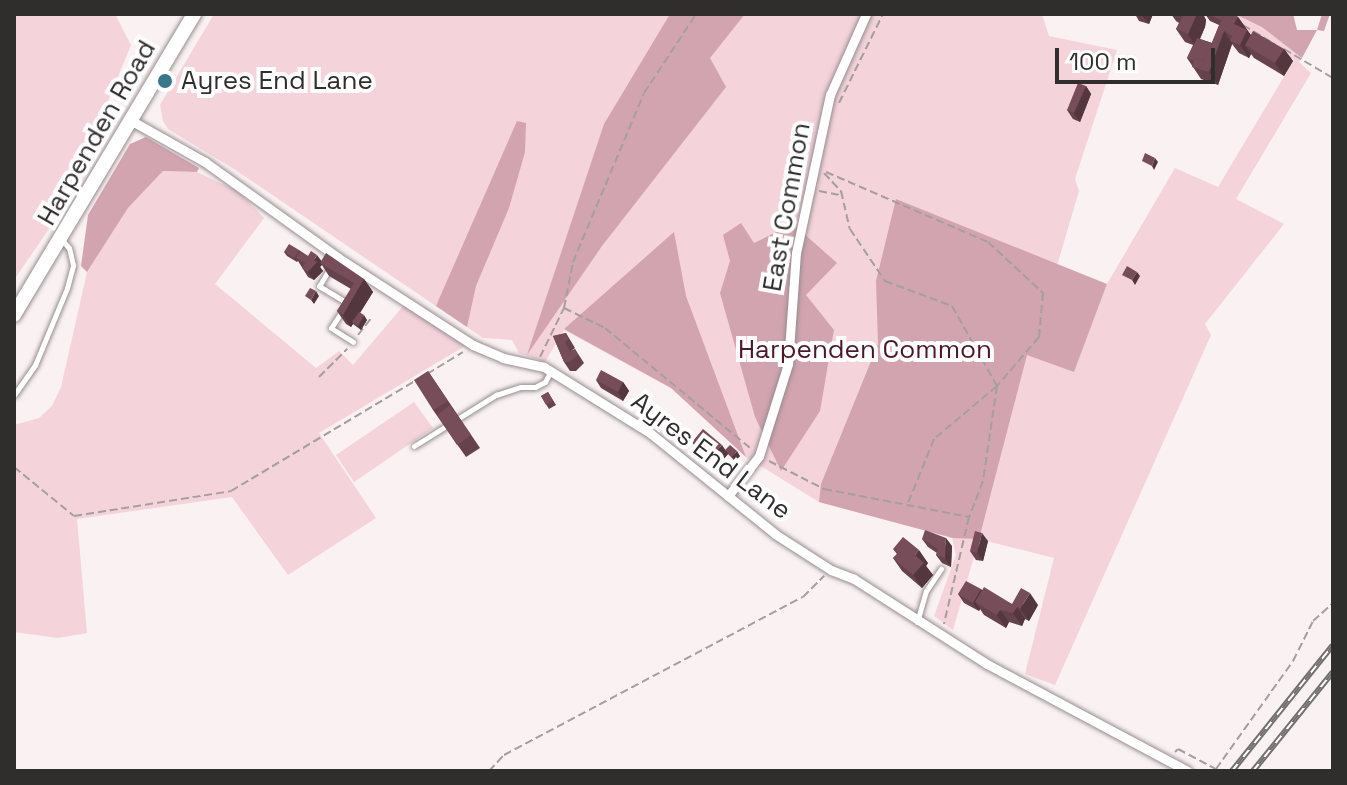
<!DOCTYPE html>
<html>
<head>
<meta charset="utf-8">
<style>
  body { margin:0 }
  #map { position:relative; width:1347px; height:785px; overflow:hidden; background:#faf1f3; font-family:"Space Grotesk",sans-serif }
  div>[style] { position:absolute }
  .green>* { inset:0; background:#f4d3db }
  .forest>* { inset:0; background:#d2a4b0 }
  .path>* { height:2px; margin-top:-1px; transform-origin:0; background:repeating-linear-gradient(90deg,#a59e9f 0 8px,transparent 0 12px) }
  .roads { filter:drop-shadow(0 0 2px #958d8f) drop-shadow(0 0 2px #958d8f) }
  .lane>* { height:5px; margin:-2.5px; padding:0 2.5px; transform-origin:2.5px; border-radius:2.5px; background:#fff }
  .street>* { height:9px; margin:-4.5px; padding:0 4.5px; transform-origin:4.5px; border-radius:4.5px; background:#fff }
  .primary>* { height:14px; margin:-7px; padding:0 7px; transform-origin:7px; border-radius:7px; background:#fff }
  .rail>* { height:6px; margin-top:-3px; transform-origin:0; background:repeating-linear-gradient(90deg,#fff 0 9px,#746f6f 0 18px); box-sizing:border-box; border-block:2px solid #746f6f }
  .wall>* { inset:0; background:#65424d }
  .shaded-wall>* { inset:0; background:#53363e }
  .building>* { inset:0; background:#764d59 }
  .dots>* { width:22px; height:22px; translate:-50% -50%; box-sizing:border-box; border:4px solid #fff; border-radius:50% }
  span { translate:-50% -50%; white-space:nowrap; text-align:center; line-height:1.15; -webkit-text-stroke:8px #fff; paint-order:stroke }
  .poi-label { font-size:26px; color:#302d2d }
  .left { translate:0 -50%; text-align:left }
  .street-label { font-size:26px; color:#302d2d }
  .park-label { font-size:26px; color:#4e162b }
  .frame { position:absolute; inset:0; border:16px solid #302d2d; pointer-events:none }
  .scale { position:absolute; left:1055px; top:48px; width:160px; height:36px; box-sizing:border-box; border:4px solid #302d2d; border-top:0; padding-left:10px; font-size:24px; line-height:28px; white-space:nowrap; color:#302d2d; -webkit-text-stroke:6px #fff; paint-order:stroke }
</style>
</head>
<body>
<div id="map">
  <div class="green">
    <i style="clip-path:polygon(14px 14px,115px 14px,131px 45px,85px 157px,51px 226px,14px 280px)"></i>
    <i style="clip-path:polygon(214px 14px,1042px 14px,1049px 36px,1117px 50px,1075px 179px,1079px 191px,1041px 320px,1074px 371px,1107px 284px,1175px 168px,1218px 187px,1294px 60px,1219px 14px,1293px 14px,1297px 30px,1317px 30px,1299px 62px,1311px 73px,1236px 199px,1284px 224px,1205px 324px,1211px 335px,1055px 685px,1025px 674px,1054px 558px,979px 539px,953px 630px,934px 616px,956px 555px,952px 538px,819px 502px,746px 457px,671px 388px,564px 330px,545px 362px,519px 353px,512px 340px,483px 338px,234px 169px,168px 129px,163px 121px,160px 105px)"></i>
    <i style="clip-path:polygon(163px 171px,197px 172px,239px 192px,264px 218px,215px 284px,316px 368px,339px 351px,353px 365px,404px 305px,465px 346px,319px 433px,376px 518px,288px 575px,232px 497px,77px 519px,87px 633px,58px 638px,14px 632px,14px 425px,39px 418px,52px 406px,61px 387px,87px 272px,128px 208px)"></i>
    <i style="clip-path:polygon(414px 402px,433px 428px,354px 482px,336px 455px)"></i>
  </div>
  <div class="forest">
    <i style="clip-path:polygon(670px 14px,745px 14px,710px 58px,726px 87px,602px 246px,527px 355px,604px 124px)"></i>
    <i style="clip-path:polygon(1235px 14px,1293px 14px,1297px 30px,1317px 30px,1322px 14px,1330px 14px,1324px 31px,1317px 30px,1302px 58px,1262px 27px)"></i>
    <i style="clip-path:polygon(517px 121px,526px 123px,525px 152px,509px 208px,476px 286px,467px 327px,436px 306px)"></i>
    <i style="clip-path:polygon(146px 137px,199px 168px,197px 172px,163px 171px,128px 208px,87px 272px,81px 266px,88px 215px,130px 144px)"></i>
    <i style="clip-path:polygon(896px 199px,1107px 284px,1074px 372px,1027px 355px,979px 539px,953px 538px,819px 502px,821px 484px,878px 344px,876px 281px)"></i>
    <i style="clip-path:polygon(741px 223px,754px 243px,793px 224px,837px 263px,806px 295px,834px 330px,820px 411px,781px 471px,755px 417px,720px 293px,730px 261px,723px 235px)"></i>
    <i style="clip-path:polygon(674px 232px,686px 296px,746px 457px,671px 388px,564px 329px)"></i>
  </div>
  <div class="path">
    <i style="left:1243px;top:25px;width:37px;rotate:31deg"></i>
    <i style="left:1284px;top:49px;width:57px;rotate:30.6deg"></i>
    <i style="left:839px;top:103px;width:99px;rotate:-63.7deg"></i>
    <i style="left:826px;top:172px;width:176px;rotate:23.4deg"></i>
    <i style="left:988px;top:242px;width:75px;rotate:42.8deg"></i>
    <i style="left:1043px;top:293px;width:44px;rotate:95.2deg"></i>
    <i style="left:1039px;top:337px;width:65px;rotate:130.6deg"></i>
    <i style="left:997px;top:386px;width:82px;rotate:139.9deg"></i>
    <i style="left:934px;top:439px;width:69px;rotate:112.1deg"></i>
    <i style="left:824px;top:173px;width:25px;rotate:47deg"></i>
    <i style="left:841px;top:191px;width:39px;rotate:77deg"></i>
    <i style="left:850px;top:229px;width:63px;rotate:56.1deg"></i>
    <i style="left:885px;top:281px;width:72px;rotate:20.5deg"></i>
    <i style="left:952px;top:306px;width:92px;rotate:60.6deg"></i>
    <i style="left:997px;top:386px;width:96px;rotate:98.4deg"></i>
    <i style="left:983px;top:481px;width:39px;rotate:111deg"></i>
    <i style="left:969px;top:517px;width:110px;rotate:103.2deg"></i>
    <i style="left:819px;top:191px;width:21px;rotate:11deg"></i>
    <i style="left:564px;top:308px;width:46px;rotate:26deg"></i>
    <i style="left:605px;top:328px;width:188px;rotate:39.6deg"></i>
    <i style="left:358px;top:335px;width:23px;rotate:-52deg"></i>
    <i style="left:540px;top:357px;width:55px;rotate:-63.9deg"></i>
    <i style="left:564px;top:308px;width:47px;rotate:-78.9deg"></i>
    <i style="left:573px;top:262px;width:183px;rotate:-67.2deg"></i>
    <i style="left:644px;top:93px;width:95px;rotate:-56.6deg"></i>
    <i style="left:427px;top:374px;width:42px;rotate:-31.4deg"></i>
    <i style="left:319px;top:377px;width:40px;rotate:-45deg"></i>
    <i style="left:769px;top:461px;width:62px;rotate:27deg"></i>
    <i style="left:824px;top:489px;width:148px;rotate:10.9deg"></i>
    <i style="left:14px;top:467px;width:77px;rotate:39.2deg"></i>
    <i style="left:74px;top:516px;width:159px;rotate:-9deg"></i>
    <i style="left:231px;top:491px;width:214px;rotate:-30.9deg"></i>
    <i style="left:1175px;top:752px;width:4px;rotate:-45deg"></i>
    <i style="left:1178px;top:749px;width:43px;rotate:27.8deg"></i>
    <i style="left:1216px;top:769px;width:133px;rotate:-54.5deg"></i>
    <i style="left:1293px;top:661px;width:45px;rotate:-63.4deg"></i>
    <i style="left:1313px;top:621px;width:27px;rotate:-42deg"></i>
    <i style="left:489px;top:771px;width:22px;rotate:-47deg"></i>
    <i style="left:504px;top:755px;width:338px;rotate:-27.9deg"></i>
    <i style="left:803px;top:597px;width:30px;rotate:-45deg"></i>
  </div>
  <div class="roads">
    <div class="lane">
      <i style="left:330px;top:268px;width:21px;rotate:121deg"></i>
      <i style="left:319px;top:286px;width:33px;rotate:31deg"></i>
      <i style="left:342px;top:311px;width:20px;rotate:123deg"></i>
      <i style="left:331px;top:328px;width:26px;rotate:32deg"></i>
      <i style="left:14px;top:395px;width:37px;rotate:-55deg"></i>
      <i style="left:35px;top:365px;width:83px;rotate:-67.4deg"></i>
      <i style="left:67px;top:288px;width:24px;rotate:-75deg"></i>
      <i style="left:73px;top:265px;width:17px;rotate:-103deg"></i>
      <i style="left:69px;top:248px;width:9px;rotate:-131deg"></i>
      <i style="left:414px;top:446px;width:97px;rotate:-31.9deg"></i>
      <i style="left:496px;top:395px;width:26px;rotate:-18deg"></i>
      <i style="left:521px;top:387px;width:14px"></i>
      <i style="left:535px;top:387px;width:11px;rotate:-27deg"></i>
      <i style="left:545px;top:382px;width:11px;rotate:-63deg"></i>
      <i style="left:917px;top:622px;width:32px;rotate:-74deg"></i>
      <i style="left:926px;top:591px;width:27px;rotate:-56deg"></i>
    </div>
    <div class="street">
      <i style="left:132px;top:121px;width:84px;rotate:29.3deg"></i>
      <i style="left:205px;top:162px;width:163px;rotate:35.7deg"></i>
      <i style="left:337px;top:257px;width:162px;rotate:32.9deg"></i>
      <i style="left:473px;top:345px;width:33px;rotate:23deg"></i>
      <i style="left:503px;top:358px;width:42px;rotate:12.4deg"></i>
      <i style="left:544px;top:367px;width:125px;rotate:31.9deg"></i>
      <i style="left:650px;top:433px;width:161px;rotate:38.9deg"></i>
      <i style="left:775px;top:534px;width:67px;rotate:32.7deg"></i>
      <i style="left:831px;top:570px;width:25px;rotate:21deg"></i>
      <i style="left:854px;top:579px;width:158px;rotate:32.6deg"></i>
      <i style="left:987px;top:664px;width:227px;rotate:28.1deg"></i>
      <i style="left:728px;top:496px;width:51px;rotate:-52.2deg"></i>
      <i style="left:759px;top:456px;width:96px;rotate:-72.5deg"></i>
      <i style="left:788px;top:364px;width:111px;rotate:-85.9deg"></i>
      <i style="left:796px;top:253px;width:162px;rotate:-77.9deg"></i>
      <i style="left:830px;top:95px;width:89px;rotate:-66deg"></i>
    </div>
    <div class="primary">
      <i style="left:14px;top:315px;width:351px;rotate:-59.1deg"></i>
    </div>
  </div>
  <div class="rail">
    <i style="left:1232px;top:771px;width:161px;rotate:-51.3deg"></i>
    <i style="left:1253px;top:771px;width:127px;rotate:-51.1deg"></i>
  </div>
  <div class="wall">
    <i style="clip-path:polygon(1135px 14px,1153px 14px,1149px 24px,1139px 21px)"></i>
    <i style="clip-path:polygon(1171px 14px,1203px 14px,1206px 20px,1205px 27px,1200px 39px,1212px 43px,1219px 25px,1210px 21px,1205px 14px,1233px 14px,1238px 17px,1251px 35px,1284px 49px,1293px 61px,1284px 76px,1254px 58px,1251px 54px,1249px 58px,1239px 53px,1232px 44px,1218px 85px,1201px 79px,1187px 58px,1193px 45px,1185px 42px,1176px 29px,1179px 23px,1176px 21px)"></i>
    <i style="clip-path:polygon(1086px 86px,1091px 94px,1080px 122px,1073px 119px,1067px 110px)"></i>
    <i style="clip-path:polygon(299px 250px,308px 256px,364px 279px,373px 292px,360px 313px,367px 320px,361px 330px,353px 324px,351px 327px,346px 324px,337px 311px,351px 289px,329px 276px,322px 265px,320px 267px,323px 271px,314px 280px,308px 277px,298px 261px,297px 262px,287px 256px,284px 252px)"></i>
    <i style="clip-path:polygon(566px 333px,575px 348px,571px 351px,575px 349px,584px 363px,576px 371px,570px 371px,564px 362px,553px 336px)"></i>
    <i style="clip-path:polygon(428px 371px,480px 448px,466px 457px,433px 410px)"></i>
    <i style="clip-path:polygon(596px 380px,623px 382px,629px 391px,623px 401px,601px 388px)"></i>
    <i style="clip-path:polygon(548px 392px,556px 405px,549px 409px,541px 396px)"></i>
    <i style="clip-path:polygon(692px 442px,725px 450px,740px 456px,735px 461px,728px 454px,721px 462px,715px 456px,710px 462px,698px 451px)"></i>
    <i style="clip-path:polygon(922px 539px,952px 546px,951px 567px,942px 563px,936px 555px,937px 553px,928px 547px)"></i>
    <i style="clip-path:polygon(988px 541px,983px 561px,976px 560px,970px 551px)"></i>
    <i style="clip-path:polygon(893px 549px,928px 563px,926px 566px,933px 575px,922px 588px,902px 571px,893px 558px,897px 554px)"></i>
    <i style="clip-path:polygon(981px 589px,982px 591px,1012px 604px,1038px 605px,1029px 621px,1025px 619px,1022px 626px,1009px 622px,1006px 628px,984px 615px,980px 609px,979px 611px,964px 603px,958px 594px)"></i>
  </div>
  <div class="shaded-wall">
    <i style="clip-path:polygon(1141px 14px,1153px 14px,1149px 24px)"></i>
    <i style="clip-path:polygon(1197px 14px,1203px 14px,1206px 20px,1205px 27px,1196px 47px,1188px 34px)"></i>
    <i style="clip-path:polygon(1238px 17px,1247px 30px,1234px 24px)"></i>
    <i style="clip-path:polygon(1247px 30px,1256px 42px,1245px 45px,1251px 54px,1249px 58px,1240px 45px)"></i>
    <i style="clip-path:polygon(1224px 31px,1232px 44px,1218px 85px,1209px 72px)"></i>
    <i style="clip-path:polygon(1284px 49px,1293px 61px,1284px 76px,1275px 63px)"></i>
    <i style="clip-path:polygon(1086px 86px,1091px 94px,1080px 122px,1074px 113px)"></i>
    <i style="clip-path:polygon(1155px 158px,1158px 162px,1154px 170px,1152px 166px)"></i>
    <i style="clip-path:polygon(317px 255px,323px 263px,320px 267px,323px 271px,314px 280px,308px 272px)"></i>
    <i style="clip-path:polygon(1137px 272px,1140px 276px,1135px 285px,1132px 280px)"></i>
    <i style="clip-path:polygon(364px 279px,373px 292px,351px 327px,343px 315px)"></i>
    <i style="clip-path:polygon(316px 291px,319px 296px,314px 304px,311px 300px)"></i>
    <i style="clip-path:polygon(364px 315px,367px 320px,361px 330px,358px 326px)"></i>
    <i style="clip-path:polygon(623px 382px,629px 391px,623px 401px,618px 392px)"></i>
    <i style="clip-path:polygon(722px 445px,728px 454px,721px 462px,715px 453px)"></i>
    <i style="clip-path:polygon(709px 448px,715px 456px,710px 462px,705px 453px)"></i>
    <i style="clip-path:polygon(737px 451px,740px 456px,735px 461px,732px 457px)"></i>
    <i style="clip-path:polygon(982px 533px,988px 541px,983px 561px,977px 553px)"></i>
    <i style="clip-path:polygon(946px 538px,952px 546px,951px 567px,945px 558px)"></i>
    <i style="clip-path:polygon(919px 550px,928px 563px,926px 566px,933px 575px,922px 588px,913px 575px,915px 555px)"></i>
    <i style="clip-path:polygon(981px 589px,986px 597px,975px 602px,980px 609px,979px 611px,973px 603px)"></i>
    <i style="clip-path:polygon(1030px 593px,1038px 605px,1029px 621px,1020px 609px)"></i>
    <i style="clip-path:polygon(1017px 607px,1025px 619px,1022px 626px,1013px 613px)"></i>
    <i style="clip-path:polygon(1000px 610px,1009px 622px,1006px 628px,997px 615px)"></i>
  </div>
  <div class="building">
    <i style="clip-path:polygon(1179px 14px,1197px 14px,1188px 34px,1176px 29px,1183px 16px)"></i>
    <i style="clip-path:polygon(1207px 14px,1224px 14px,1221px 20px)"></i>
    <i style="clip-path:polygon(1224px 14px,1233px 14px,1238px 17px,1234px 24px,1247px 30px,1240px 45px,1230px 41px,1232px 36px,1224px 31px,1209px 72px,1192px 67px,1195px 58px,1204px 61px)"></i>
    <i style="clip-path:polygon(1253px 31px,1284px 49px,1275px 63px,1245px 45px)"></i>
    <i style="clip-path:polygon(1197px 38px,1212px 43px,1204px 61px,1195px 58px,1194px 61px,1187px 58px)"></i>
    <i style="clip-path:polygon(1078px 83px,1086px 86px,1074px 113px,1067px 110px)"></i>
    <i style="clip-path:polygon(1145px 153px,1155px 158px,1152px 166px,1142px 161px)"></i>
    <i style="clip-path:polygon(289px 244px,299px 250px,294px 258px,284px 252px)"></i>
    <i style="clip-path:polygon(311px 251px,317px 255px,314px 260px,317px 262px,308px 272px,302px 268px,305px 263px,296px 258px,300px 252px,308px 256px)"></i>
    <i style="clip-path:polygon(326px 253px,364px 279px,343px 315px,337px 311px,354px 283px,320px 263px)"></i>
    <i style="clip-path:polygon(1127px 266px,1137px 272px,1132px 280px,1122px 275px)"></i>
    <i style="clip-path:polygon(310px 288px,316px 291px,311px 300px,305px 296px)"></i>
    <i style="clip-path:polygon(359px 312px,364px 315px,358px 326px,352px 322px)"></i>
    <i style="clip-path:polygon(566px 333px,569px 339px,565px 342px,570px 352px,575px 349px,578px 355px,570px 362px,564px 362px,553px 336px)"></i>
    <i style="clip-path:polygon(601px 370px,623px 382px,618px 392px,596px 380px)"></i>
    <i style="clip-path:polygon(428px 371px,448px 401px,433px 410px,414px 380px)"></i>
    <i style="clip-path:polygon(548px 392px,553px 401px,546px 405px,541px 396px)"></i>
    <i style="clip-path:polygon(450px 405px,471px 435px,457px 445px,437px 415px)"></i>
    <i style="clip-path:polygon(703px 429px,722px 445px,715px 453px,709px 448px,705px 453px,692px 442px)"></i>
    <i style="clip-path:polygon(730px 445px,737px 451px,732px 457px,725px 450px)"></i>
    <i style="clip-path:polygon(925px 530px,946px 538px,945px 558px,936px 555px,938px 549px,922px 539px)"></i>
    <i style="clip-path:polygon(975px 531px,982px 533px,977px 553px,970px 551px)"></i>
    <i style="clip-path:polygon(903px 537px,919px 550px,915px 555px,924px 563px,913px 575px,893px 558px,898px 553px,893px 549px)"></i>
    <i style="clip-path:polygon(966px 581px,981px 589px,973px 603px,958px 594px)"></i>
    <i style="clip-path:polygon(984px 587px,1012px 604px,1021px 588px,1030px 593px,1020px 609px,1017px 607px,1013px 613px,1000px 610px,997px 615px,975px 602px)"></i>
  </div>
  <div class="dots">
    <i style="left:165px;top:81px;background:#37798b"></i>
  </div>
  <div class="poi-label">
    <span class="left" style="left:181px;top:81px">Ayres End Lane</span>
  </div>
  <div class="street-label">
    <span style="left:97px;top:133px;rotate:-60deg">Harpenden Road</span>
    <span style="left:787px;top:207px;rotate:-80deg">East Common</span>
    <span style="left:711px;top:456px;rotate:37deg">Ayres End Lane</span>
  </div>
  <div class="park-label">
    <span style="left:865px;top:350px">Harpenden Common</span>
  </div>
  <div class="frame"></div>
  <div class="scale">100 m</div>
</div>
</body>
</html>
